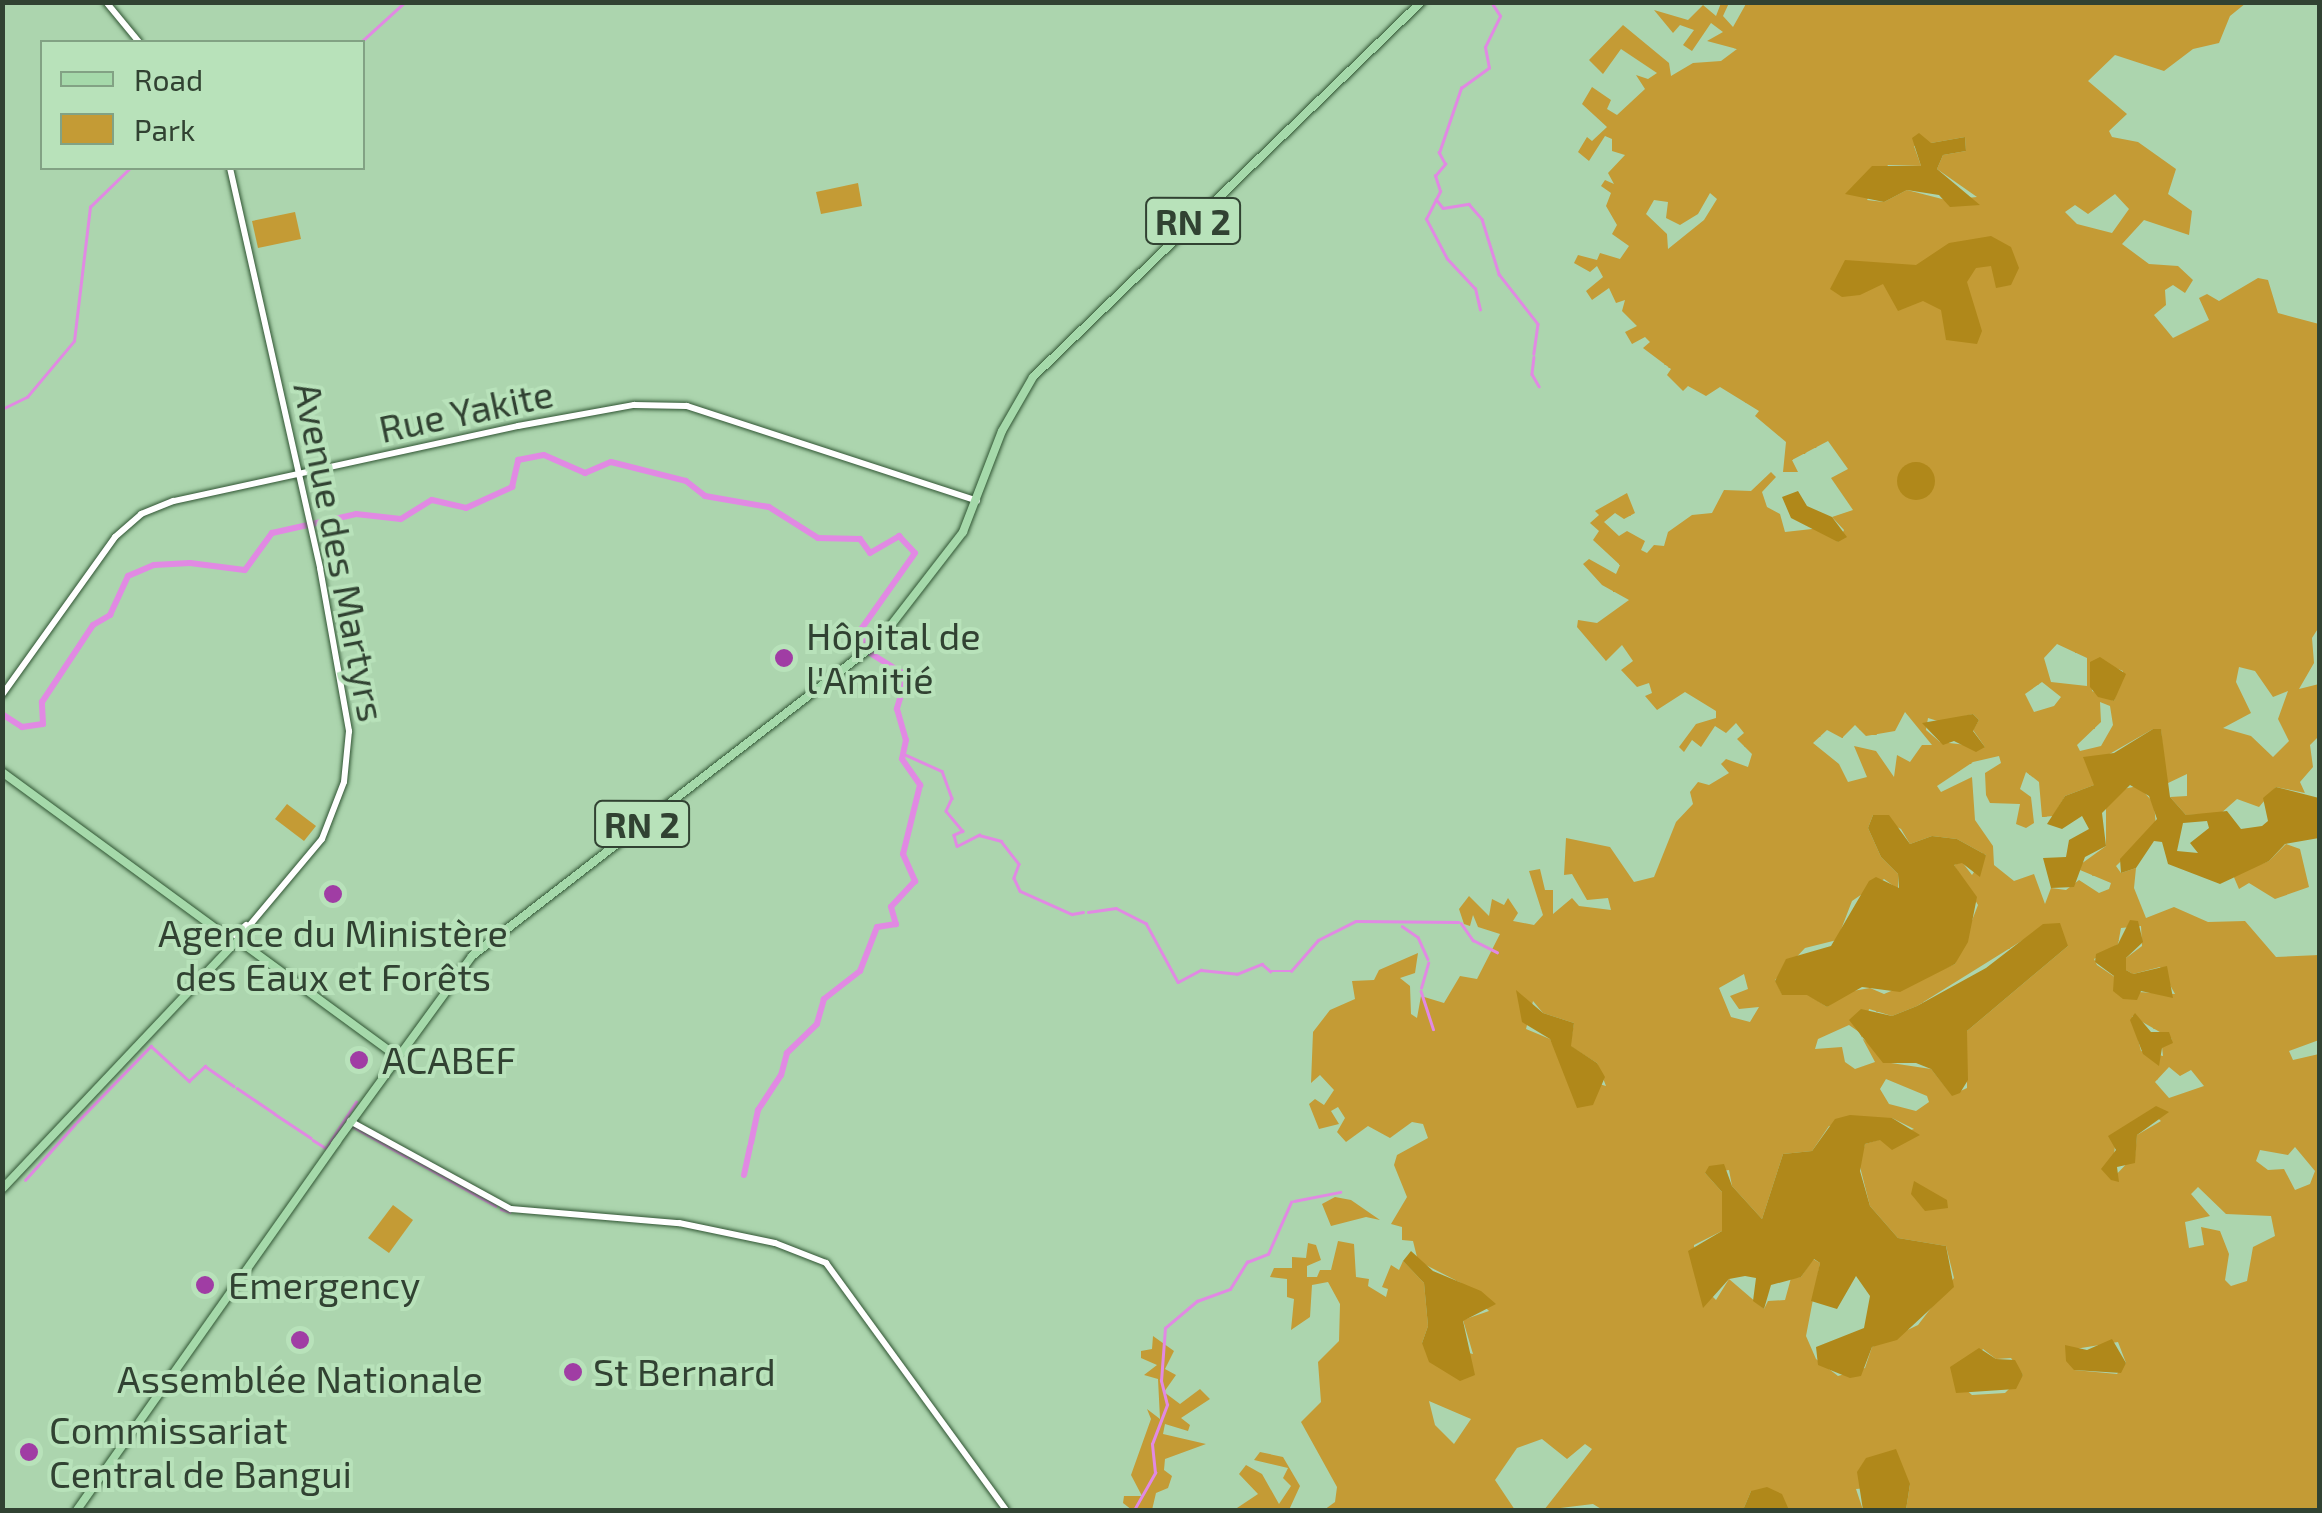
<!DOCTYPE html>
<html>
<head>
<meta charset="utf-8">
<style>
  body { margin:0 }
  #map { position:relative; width:2322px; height:1513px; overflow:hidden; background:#acd5ae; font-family:"Exo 2",sans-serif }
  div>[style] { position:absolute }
  .green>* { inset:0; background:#c49b35 }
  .forest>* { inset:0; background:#b0881a }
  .round { border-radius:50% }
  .stream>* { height:2.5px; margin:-1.25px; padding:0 1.25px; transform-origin:1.25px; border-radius:1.25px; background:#e189e3 }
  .river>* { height:6px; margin:-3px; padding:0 3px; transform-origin:3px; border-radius:3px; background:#e189e3 }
  .roads { filter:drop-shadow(0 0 2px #305533) drop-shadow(0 0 2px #305533) }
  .secondary>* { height:6px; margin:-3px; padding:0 3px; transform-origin:3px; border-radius:3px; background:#fff }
  .primary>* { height:8px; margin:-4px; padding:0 4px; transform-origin:4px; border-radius:4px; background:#a5d9aa }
  .dots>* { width:28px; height:28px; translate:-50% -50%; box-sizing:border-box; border:5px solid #b8e2ba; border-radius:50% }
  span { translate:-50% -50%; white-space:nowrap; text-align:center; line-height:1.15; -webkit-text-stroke:8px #b8e2ba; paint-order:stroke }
  .shield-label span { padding:2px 8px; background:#b8e2ba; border:2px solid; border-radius:8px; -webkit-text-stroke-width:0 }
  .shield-label { font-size:35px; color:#314232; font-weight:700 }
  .street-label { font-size:38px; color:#314232 }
  .poi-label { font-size:38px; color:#314232 }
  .left { translate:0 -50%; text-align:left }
  .frame { position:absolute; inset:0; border:5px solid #314232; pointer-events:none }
  .legend { position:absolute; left:40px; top:40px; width:325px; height:130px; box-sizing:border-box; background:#b8e2ba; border:2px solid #82a284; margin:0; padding:12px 18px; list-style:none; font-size:30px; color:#314232 }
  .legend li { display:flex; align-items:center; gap:20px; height:50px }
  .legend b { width:50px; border:2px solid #82a284 }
</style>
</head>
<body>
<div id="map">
  <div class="green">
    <i style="clip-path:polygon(evenodd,1747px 2px,2246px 3px,2230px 16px,2219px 43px,2193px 49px,2164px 71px,2115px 55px,2088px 81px,2127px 114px,2109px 131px,2112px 137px,2138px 142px,2176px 169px,2168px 194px,2192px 211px,2189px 235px,2144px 220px,2122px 244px,2149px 264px,2178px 266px,2193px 280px,2185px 293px,2173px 285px,2165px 290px,2166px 305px,2154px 315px,2173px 338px,2209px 320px,2199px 298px,2207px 294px,2219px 301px,2258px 278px,2268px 280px,2278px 313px,2319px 324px,2319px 627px,2312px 638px,2314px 663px,2299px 689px,2319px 684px,2320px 735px,2310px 745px,2313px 767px,2300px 782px,2305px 793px,2276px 787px,2259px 807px,2237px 799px,2220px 814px,2186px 815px,2170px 797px,2187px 796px,2187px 774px,2166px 784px,2161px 730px,2153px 729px,2106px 756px,2094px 785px,2065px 796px,2053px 816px,2042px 817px,2039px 782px,2026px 772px,2020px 789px,2031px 797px,2034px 823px,2026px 828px,2016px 824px,2020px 804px,1990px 803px,1986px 795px,1985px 773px,2001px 763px,1999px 756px,1973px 762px,1937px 786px,1941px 792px,1972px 777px,1975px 820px,1993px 846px,1994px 865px,2014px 881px,2034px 874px,2045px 904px,2051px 888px,2066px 890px,2079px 880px,2099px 893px,2109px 889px,2111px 883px,2080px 870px,2081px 864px,2106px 846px,2106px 806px,2123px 789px,2138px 786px,2154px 803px,2156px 827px,2116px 866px,2121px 873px,2136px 868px,2134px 888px,2146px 918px,2174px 907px,2208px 922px,2245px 921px,2276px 957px,2319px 955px,2319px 1040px,2289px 1051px,2293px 1060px,2319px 1054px,2319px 1510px,1906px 1510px,1910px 1484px,1856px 1489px,1863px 1510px,1789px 1510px,1751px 1491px,1743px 1510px,1603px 1510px,1593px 1504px,1544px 1510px,1592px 1449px,1585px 1444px,1567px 1459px,1542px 1439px,1517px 1448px,1495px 1480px,1515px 1510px,1324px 1510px,1335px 1502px,1337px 1487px,1301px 1422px,1321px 1402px,1318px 1362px,1339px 1341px,1340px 1304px,1328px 1282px,1312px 1285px,1310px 1317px,1291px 1330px,1294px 1299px,1287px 1297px,1287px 1279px,1270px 1277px,1274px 1268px,1292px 1268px,1292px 1257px,1306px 1258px,1308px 1243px,1316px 1245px,1321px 1260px,1307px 1266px,1307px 1277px,1317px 1277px,1320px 1270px,1331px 1270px,1338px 1241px,1354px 1244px,1356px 1277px,1369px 1279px,1368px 1286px,1386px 1297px,1388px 1289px,1382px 1287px,1391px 1265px,1399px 1270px,1403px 1261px,1424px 1283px,1428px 1326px,1422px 1343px,1473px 1354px,1463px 1320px,1489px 1311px,1461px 1283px,1418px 1261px,1413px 1241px,1402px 1240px,1402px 1227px,1391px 1224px,1407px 1197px,1394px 1165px,1397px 1155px,1428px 1138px,1423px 1124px,1412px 1122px,1390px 1138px,1368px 1126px,1346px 1142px,1337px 1132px,1345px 1118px,1338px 1107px,1331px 1111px,1339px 1124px,1319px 1129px,1309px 1104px,1315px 1099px,1324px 1105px,1334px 1090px,1320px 1075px,1311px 1083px,1313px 1032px,1330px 1010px,1355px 999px,1352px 981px,1374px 980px,1379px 970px,1418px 953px,1415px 973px,1400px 978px,1410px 986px,1411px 1014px,1417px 1018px,1421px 996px,1444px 1003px,1460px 976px,1477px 979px,1500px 934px,1478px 927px,1473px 915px,1470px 926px,1464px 924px,1459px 909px,1469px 896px,1489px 916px,1492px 899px,1504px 905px,1508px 898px,1518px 913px,1513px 921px,1534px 925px,1543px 915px,1529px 871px,1540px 869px,1545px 890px,1553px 890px,1553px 914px,1572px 898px,1579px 906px,1611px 910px,1608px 898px,1587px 900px,1572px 874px,1564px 875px,1566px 838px,1610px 847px,1634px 882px,1654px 877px,1676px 822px,1693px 804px,1690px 792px,1698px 782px,1709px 785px,1729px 773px,1721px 764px,1726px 759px,1748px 767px,1752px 754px,1737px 739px,1744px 733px,1736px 723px,1726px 733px,1715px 726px,1701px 747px,1692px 740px,1684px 752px,1679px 747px,1696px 724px,1716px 718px,1716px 711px,1685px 692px,1657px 710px,1645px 696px,1652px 693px,1649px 683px,1637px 687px,1621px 670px,1633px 661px,1622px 645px,1606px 661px,1577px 627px,1578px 620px,1597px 623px,1629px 600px,1602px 585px,1583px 564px,1589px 559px,1616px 574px,1620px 565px,1593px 540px,1599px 531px,1590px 523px,1599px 515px,1595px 511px,1627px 493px,1635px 513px,1624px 519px,1615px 513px,1604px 522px,1619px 536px,1627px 531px,1645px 541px,1641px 550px,1647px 553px,1654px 545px,1664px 546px,1668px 532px,1692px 515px,1712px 513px,1724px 490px,1751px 491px,1771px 472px,1776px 477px,1762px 492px,1767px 507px,1780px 514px,1785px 532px,1821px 528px,1838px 542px,1844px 530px,1832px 517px,1853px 510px,1831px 478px,1848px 469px,1828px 441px,1792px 460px,1798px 472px,1783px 472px,1786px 442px,1755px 416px,1759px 411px,1720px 387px,1706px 396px,1688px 386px,1683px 391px,1667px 375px,1671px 369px,1643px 348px,1650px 342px,1645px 337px,1632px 344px,1625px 332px,1637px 326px,1622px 311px,1625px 300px,1616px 303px,1609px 288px,1592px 300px,1586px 291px,1603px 277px,1597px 266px,1590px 272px,1574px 263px,1578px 255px,1597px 260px,1600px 253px,1620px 259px,1629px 246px,1612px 234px,1617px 225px,1606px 206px,1611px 193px,1601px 186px,1605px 180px,1614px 184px,1608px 173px,1625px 155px,1612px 151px,1612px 139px,1605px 136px,1589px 161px,1578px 152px,1587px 137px,1592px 141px,1607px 127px,1582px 104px,1592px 87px,1611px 100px,1607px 109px,1617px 115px,1645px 89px,1636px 75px,1648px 79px,1657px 73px,1621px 49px,1603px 74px,1589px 60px,1623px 25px,1669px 63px,1671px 76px,1693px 63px,1721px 61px,1737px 49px,1707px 41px,1723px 32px,1711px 23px,1692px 51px,1683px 45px,1694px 30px,1680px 25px,1673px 33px,1654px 10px,1688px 20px,1703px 5px,1716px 16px,1721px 3px,1729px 3px,1723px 16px,1733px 27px,1747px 2px,1965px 137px,1966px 151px,1943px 155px,1937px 169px,1977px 197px,1946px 200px,1907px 190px,1884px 202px,1867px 200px,1888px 165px,1921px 166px,1914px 146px,1965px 137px,1747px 2px,1710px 193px,1717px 199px,1704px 220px,1668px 249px,1667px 234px,1646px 214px,1654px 200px,1668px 202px,1666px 218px,1680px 225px,1698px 214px,1710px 193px,1747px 2px,2115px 194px,2129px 209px,2112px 233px,2077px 224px,2065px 212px,2075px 205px,2088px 214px,2115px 194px,1747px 2px,2057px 644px,2087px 658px,2087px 686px,2051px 682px,2044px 658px,2057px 644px,1747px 2px,2108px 665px,2123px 671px,2114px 701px,2092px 691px,2091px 666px,2108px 665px,1747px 2px,2239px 667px,2255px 671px,2273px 697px,2288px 691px,2278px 719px,2289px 741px,2273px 757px,2251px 736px,2223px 728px,2251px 713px,2236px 682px,2239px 667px,1747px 2px,2042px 682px,2061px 697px,2054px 706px,2034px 712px,2025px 694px,2042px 682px,1747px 2px,2100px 702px,2110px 706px,2113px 725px,2101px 746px,2080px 751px,2077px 745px,2101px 722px,2100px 702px,1747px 2px,1905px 712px,1932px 745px,1922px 745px,1910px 762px,1897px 755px,1894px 777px,1876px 751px,1854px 746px,1867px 777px,1848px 782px,1839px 764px,1813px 743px,1827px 730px,1842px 738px,1855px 725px,1866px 736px,1895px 731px,1905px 712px,1747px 2px,1973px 714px,1979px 720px,1973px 730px,1985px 747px,1940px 742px,1926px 730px,1928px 718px,1941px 722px,1973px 714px,1747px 2px,1873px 815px,1901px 829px,1910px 844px,1932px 836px,1957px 839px,1986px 855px,1972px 875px,1962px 862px,1954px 865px,1978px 905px,1955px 964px,1884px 994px,1870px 988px,1847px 992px,1827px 1007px,1807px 994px,1782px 994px,1775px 980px,1805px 948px,1837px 940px,1852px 901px,1884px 879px,1898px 889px,1898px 874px,1881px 857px,1868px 828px,1873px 815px,1747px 2px,2141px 926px,2142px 946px,2126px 958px,2126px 970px,2133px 974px,2160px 967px,2175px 994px,2137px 992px,2097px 965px,2094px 959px,2118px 944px,2121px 928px,2141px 926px,1747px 2px,2023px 940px,2068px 946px,1967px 1031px,1967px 1088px,1952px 1095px,1931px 1069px,1891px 1063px,1862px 1038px,1869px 1009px,1892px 1016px,1917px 1006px,2023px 940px,1747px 2px,1744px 974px,1748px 989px,1730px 996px,1739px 1009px,1759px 1007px,1750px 1022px,1731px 1017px,1719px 988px,1744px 974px,1747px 2px,1533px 1001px,1543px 1013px,1574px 1023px,1570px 1046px,1597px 1063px,1606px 1086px,1569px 1075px,1550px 1039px,1526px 1029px,1533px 1001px,1747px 2px,2132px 1016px,2172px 1039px,2162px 1047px,2163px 1056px,2141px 1051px,2132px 1016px,1747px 2px,1849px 1025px,1859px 1032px,1875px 1062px,1855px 1069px,1845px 1062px,1842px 1047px,1815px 1049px,1818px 1039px,1849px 1025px,1747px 2px,2169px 1067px,2180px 1076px,2191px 1070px,2204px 1086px,2169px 1098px,2155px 1082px,2169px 1067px,1747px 2px,1886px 1079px,1927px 1096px,1929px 1102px,1916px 1111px,1889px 1104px,1880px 1089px,1886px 1079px,1747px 2px,2153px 1114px,2161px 1121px,2137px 1135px,2135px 1155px,2111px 1180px,2115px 1146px,2130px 1124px,2153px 1114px,1747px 2px,1892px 1118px,1914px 1129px,1865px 1144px,1859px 1163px,1870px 1206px,1898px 1238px,1946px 1246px,1954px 1278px,1918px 1325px,1872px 1347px,1865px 1368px,1838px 1376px,1816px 1359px,1806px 1336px,1820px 1263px,1813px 1259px,1801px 1277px,1791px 1278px,1785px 1300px,1768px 1301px,1764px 1309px,1729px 1279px,1716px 1300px,1696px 1280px,1694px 1245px,1722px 1231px,1722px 1192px,1705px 1173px,1729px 1170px,1732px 1186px,1762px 1219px,1783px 1154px,1812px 1151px,1829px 1126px,1892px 1118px,1747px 2px,2295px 1147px,2315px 1171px,2310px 1184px,2295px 1190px,2284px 1169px,2268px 1170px,2256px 1161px,2260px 1150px,2288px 1155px,2295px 1147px,1747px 2px,2198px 1187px,2226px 1214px,2271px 1216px,2275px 1236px,2253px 1247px,2247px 1281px,2231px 1286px,2225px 1280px,2229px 1254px,2220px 1231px,2201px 1227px,2204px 1245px,2189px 1248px,2185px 1222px,2210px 1216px,2191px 1194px,2198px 1187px,1747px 2px,2118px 1342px,2126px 1363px,2117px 1374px,2074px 1370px,2075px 1349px,2118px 1342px,1747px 2px,1983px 1349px,1996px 1359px,2011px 1358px,2023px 1375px,2005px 1393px,1972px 1395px,1956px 1381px,1983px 1349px,1747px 2px,1429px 1401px,1471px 1419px,1454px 1444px,1435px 1425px,1429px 1401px)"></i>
    <i style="clip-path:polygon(858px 183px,862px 206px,821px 214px,816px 192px)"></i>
    <i style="clip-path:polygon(295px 212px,301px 239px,258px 248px,252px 221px)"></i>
    <i style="clip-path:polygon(287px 804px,316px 826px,304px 841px,275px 819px)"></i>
    <i style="clip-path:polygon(2286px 844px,2300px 849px,2309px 887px,2275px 899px,2249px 883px,2239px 889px,2233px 875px,2269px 861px)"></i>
    <i style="clip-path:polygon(1335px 1197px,1351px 1200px,1380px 1220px,1366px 1217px,1331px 1226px,1322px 1204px)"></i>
    <i style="clip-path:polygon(393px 1205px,413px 1220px,389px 1253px,368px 1238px)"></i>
    <i style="clip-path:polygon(1153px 1336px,1174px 1351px,1165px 1369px,1176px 1375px,1164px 1392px,1180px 1404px,1200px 1389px,1210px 1399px,1181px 1418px,1190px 1425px,1188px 1431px,1165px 1424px,1163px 1434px,1206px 1444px,1165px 1459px,1164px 1470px,1172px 1476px,1168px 1488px,1156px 1493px,1152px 1510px,1132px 1510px,1123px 1503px,1124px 1496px,1142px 1496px,1131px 1475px,1151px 1419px,1147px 1409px,1160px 1419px,1158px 1379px,1144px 1375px,1157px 1365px,1141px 1358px,1141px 1351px,1152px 1349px)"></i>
    <i style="clip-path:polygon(1260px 1452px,1283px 1457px,1300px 1486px,1289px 1510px,1234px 1510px,1258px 1494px,1239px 1474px,1246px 1465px,1262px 1474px,1279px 1504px,1291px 1486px,1283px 1478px,1288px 1468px,1254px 1460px)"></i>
  </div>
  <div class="forest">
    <i style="clip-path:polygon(1919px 133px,1931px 143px,1965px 137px,1966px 151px,1943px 155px,1937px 169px,1980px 205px,1950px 207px,1939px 195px,1907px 190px,1884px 202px,1845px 194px,1872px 166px,1921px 166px,1912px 138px)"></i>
    <i style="clip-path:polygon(1991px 236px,2011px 247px,2019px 268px,2011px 285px,1996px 288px,1991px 266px,1976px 268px,1967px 282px,1982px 331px,1977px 344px,1946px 340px,1941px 310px,1923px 301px,1898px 311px,1883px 284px,1860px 295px,1842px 297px,1830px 289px,1845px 260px,1916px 265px,1949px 243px)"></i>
    <i class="round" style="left:1897px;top:462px;width:38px;height:38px"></i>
    <i style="clip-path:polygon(1798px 491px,1807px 506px,1832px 517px,1847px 537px,1838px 542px,1791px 518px,1782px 497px)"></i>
    <i style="clip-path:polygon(2100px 657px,2126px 674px,2114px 701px,2098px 697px,2090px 687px,2090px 662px)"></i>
    <i style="clip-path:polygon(1973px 714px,1979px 720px,1973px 731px,1985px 747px,1976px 752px,1954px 741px,1943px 745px,1922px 723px)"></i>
    <i style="clip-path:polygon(evenodd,2153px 729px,2161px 729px,2170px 797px,2186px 815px,2227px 811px,2241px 829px,2262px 826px,2268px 821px,2263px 798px,2276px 787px,2319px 798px,2319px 838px,2285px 844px,2269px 861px,2220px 884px,2168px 864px,2162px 842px,2154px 841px,2136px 868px,2121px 873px,2120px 859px,2157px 819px,2149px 796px,2130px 785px,2102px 813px,2106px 846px,2085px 857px,2074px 887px,2051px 888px,2043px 858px,2066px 857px,2069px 840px,2089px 829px,2082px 816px,2062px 829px,2047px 824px,2065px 796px,2094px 785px,2083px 757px,2114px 753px,2153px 729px,2207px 821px,2209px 828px,2190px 843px,2198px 853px,2177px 851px,2183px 823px,2207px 821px)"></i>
    <i style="clip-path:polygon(1873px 815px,1889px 815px,1910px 844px,1932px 836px,1957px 839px,1986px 855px,1980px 877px,1962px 863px,1954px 865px,1977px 897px,1968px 942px,1955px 964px,1900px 992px,1862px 987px,1827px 1007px,1807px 995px,1782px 995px,1775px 981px,1786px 959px,1831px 946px,1869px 881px,1876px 877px,1899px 888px,1898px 874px,1881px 857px,1868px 828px)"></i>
    <i style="clip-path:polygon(2130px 920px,2138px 921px,2143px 942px,2126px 958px,2126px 970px,2133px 974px,2167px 966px,2173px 998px,2141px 991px,2137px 1000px,2123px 999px,2113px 991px,2114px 976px,2095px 962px,2096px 954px,2118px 944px)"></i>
    <i style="clip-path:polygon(2060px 923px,2068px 946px,1967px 1031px,1968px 1080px,1960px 1093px,1952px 1096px,1931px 1069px,1916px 1063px,1883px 1063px,1849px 1020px,1861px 1009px,1892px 1016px,1917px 1006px,1986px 968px,2043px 924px)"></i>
    <i style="clip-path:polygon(1516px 990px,1543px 1013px,1574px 1023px,1571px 1046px,1597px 1063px,1605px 1077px,1593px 1105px,1577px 1108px,1550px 1039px,1522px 1022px)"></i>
    <i style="clip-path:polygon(2135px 1013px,2151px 1032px,2169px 1032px,2173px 1043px,2162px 1048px,2159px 1066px,2143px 1054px,2130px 1020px)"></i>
    <i style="clip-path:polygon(2156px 1106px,2169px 1112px,2137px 1135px,2135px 1163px,2117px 1167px,2119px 1182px,2111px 1180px,2101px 1169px,2116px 1150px,2108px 1136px)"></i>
    <i style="clip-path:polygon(1850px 1115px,1892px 1118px,1920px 1135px,1892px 1150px,1880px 1140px,1865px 1144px,1860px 1171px,1870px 1206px,1898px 1238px,1946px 1246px,1954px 1287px,1897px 1340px,1872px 1347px,1861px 1376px,1850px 1378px,1818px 1365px,1816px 1347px,1864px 1328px,1870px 1296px,1856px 1276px,1837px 1309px,1811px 1301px,1820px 1263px,1814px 1259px,1801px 1277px,1771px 1285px,1764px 1309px,1753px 1301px,1756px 1278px,1745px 1276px,1729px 1279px,1703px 1308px,1688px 1251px,1722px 1231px,1722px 1192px,1705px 1173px,1709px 1166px,1724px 1164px,1732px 1186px,1762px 1219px,1783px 1154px,1812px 1151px,1835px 1119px)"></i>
    <i style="clip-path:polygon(1914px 1181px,1947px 1200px,1948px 1208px,1925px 1211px,1911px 1194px)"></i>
    <i style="clip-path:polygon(1411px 1251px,1433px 1271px,1481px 1291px,1496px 1304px,1463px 1321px,1475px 1375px,1460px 1381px,1429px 1362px,1422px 1343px,1428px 1326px,1424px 1283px,1403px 1261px)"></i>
    <i style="clip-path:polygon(2112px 1339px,2126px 1363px,2121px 1373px,2074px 1370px,2066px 1361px,2065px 1345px,2087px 1350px)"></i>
    <i style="clip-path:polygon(1979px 1348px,1996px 1359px,2015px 1360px,2023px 1375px,2016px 1389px,1956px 1393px,1950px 1367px)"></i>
    <i style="clip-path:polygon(1896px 1449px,1910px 1484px,1906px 1510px,1863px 1510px,1857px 1472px,1866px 1458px)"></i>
    <i style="clip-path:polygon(1767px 1487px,1782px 1494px,1789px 1510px,1743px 1510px,1751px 1491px)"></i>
  </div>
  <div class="stream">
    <i style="left:286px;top:42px;width:37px"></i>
    <i style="left:361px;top:42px;width:59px;rotate:-42.3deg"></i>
    <i style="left:1436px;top:199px;width:11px;rotate:52deg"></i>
    <i style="left:1443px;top:208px;width:26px;rotate:-9deg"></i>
    <i style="left:1469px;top:204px;width:20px;rotate:49deg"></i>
    <i style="left:1482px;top:219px;width:58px;rotate:72.8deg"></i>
    <i style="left:1499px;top:274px;width:63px;rotate:52deg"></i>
    <i style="left:1538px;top:324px;width:30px;rotate:98deg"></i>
    <i style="left:1480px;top:310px;width:22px;rotate:-103deg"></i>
    <i style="left:1475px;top:289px;width:41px;rotate:-133deg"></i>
    <i style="left:1447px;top:259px;width:45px;rotate:-117.7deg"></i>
    <i style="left:1426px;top:219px;width:31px;rotate:-63deg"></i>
    <i style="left:1440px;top:191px;width:16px;rotate:-108deg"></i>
    <i style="left:1435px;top:176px;width:16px;rotate:-50deg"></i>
    <i style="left:1445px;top:164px;width:13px;rotate:-119deg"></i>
    <i style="left:1439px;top:153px;width:69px;rotate:-71.3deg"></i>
    <i style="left:1461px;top:88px;width:34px;rotate:-36deg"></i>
    <i style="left:1489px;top:68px;width:21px;rotate:-101deg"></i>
    <i style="left:1485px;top:47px;width:34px;rotate:-64deg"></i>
    <i style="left:1500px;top:16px;width:17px;rotate:-123deg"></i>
    <i style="left:1534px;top:357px;width:17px;rotate:97deg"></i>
    <i style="left:1532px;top:374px;width:14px;rotate:60deg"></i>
    <i style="left:2px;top:409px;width:28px;rotate:-26deg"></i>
    <i style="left:27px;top:397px;width:73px;rotate:-50deg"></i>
    <i style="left:74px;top:341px;width:135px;rotate:-83.2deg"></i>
    <i style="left:90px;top:207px;width:56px;rotate:-44.3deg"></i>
    <i style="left:906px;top:755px;width:39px;rotate:24deg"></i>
    <i style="left:942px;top:771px;width:29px;rotate:70deg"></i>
    <i style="left:952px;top:798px;width:14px;rotate:115deg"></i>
    <i style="left:946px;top:811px;width:26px;rotate:50deg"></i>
    <i style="left:963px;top:831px;width:10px;rotate:156deg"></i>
    <i style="left:954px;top:835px;width:11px;rotate:75deg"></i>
    <i style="left:957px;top:846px;width:25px;rotate:-27deg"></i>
    <i style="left:979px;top:835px;width:23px;rotate:15deg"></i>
    <i style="left:1001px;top:841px;width:29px;rotate:52deg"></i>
    <i style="left:1019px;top:864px;width:15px;rotate:110deg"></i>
    <i style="left:1014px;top:878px;width:14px;rotate:65deg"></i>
    <i style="left:1020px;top:891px;width:57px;rotate:23.9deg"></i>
    <i style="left:1072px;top:914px;width:11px;rotate:-10deg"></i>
    <i style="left:1088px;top:912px;width:28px;rotate:-8deg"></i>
    <i style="left:1116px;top:908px;width:34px;rotate:27deg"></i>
    <i style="left:1146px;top:923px;width:67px;rotate:61.5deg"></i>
    <i style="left:1178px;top:982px;width:26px;rotate:-28deg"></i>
    <i style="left:1201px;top:970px;width:36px;rotate:6deg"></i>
    <i style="left:1237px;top:974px;width:27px;rotate:-22deg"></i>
    <i style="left:1262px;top:964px;width:11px;rotate:41deg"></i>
    <i style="left:1270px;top:971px;width:21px"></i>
    <i style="left:1291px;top:971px;width:41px;rotate:-48.9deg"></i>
    <i style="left:1318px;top:940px;width:42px;rotate:-26.6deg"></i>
    <i style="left:1356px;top:921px;width:102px;rotate:0.6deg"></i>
    <i style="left:1461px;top:923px;width:21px;rotate:55deg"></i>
    <i style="left:1473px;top:940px;width:27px;rotate:27deg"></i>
    <i style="left:1402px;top:926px;width:19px;rotate:35deg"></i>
    <i style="left:1418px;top:937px;width:24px;rotate:66deg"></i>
    <i style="left:1421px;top:988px;width:26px;rotate:-74deg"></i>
    <i style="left:1421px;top:991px;width:40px;rotate:72deg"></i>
    <i style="left:237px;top:1088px;width:45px;rotate:34deg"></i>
    <i style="left:275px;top:1114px;width:43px;rotate:33.7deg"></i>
    <i style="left:77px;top:1122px;width:106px;rotate:-45.8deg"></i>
    <i style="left:151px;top:1046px;width:52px;rotate:42.6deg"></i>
    <i style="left:189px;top:1081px;width:22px;rotate:-43deg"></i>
    <i style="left:205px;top:1066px;width:35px;rotate:35deg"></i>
    <i style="left:352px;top:1126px;width:63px;rotate:29.4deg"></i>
    <i style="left:313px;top:1140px;width:15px;rotate:32deg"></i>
    <i style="left:326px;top:1148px;width:55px;rotate:-56.9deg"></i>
    <i style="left:410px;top:1158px;width:98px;rotate:29.2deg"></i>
    <i style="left:25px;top:1180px;width:75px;rotate:-48.2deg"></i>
    <i style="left:1294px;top:1201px;width:47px;rotate:-11.1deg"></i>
    <i style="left:501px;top:1209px;width:9px;rotate:18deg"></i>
    <i style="left:1134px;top:1510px;width:43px;rotate:-60.4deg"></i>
    <i style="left:1155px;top:1473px;width:29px;rotate:-96deg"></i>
    <i style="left:1152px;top:1444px;width:42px;rotate:-69deg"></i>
    <i style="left:1167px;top:1405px;width:25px;rotate:-104deg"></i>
    <i style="left:1161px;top:1381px;width:53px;rotate:-85.7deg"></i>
    <i style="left:1165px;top:1328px;width:42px;rotate:-40.2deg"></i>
    <i style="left:1197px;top:1301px;width:35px;rotate:-20deg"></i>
    <i style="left:1230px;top:1289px;width:32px;rotate:-58deg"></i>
    <i style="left:1247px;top:1262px;width:22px;rotate:-21deg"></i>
    <i style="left:1268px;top:1254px;width:57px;rotate:-66.1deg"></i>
  </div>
  <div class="river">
    <i style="left:2px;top:714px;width:24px;rotate:33deg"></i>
    <i style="left:22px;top:727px;width:21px;rotate:-8deg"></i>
    <i style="left:43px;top:724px;width:22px;rotate:-93deg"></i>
    <i style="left:42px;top:702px;width:92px;rotate:-56.5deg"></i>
    <i style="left:93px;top:625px;width:20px;rotate:-30deg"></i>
    <i style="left:110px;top:615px;width:43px;rotate:-65.2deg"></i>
    <i style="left:128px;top:576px;width:28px;rotate:-23deg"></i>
    <i style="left:154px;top:565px;width:36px;rotate:-3deg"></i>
    <i style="left:190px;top:563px;width:55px;rotate:7.3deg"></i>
    <i style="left:245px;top:570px;width:46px;rotate:-53.9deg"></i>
    <i style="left:272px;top:533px;width:86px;rotate:-12.7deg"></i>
    <i style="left:356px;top:514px;width:45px;rotate:6.3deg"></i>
    <i style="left:401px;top:519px;width:36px;rotate:-32deg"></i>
    <i style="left:432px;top:500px;width:35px;rotate:13deg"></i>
    <i style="left:466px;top:508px;width:51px;rotate:-24.5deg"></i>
    <i style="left:512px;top:487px;width:28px;rotate:-77deg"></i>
    <i style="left:518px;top:460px;width:26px;rotate:-11deg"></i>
    <i style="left:544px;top:455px;width:45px;rotate:23.7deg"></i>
    <i style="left:585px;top:473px;width:28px;rotate:-23deg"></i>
    <i style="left:611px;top:462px;width:77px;rotate:14.2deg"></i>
    <i style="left:686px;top:481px;width:24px;rotate:38deg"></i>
    <i style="left:705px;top:496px;width:65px;rotate:9.8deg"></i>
    <i style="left:769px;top:507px;width:58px;rotate:32.3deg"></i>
    <i style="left:818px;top:538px;width:42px;rotate:1.4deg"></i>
    <i style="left:860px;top:539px;width:17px;rotate:54deg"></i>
    <i style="left:870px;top:553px;width:34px;rotate:-30deg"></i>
    <i style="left:899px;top:536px;width:23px;rotate:47deg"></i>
    <i style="left:915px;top:553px;width:97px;rotate:125.3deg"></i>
    <i style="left:859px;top:632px;width:24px;rotate:62deg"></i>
    <i style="left:870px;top:653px;width:36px;rotate:32deg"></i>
    <i style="left:901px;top:672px;width:11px;rotate:68deg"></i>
    <i style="left:905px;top:682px;width:28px;rotate:107deg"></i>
    <i style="left:897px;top:709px;width:32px;rotate:74deg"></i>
    <i style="left:906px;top:740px;width:19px;rotate:102deg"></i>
    <i style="left:902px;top:759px;width:32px;rotate:55deg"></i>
    <i style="left:920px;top:785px;width:71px;rotate:103.8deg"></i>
    <i style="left:903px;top:854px;width:30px;rotate:66deg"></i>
    <i style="left:915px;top:881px;width:35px;rotate:133deg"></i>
    <i style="left:891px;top:907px;width:18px;rotate:74deg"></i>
    <i style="left:896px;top:924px;width:19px;rotate:171deg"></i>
    <i style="left:877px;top:927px;width:47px;rotate:111.1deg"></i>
    <i style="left:860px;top:971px;width:46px;rotate:142.1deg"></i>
    <i style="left:824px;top:999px;width:26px;rotate:106deg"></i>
    <i style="left:817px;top:1024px;width:42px;rotate:136deg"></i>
    <i style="left:787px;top:1053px;width:23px;rotate:105deg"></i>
    <i style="left:781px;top:1075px;width:42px;rotate:123.3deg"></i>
    <i style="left:758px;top:1110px;width:34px;rotate:102deg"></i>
    <i style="left:744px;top:1175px;width:29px;rotate:-78deg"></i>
  </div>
  <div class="roads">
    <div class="secondary">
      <i style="left:106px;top:2px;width:52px;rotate:50.5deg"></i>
      <i style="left:230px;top:168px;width:410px;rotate:77.3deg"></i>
      <i style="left:320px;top:568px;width:166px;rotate:79.9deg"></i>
      <i style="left:349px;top:731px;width:51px;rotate:95.6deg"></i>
      <i style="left:344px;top:782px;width:61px;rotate:111.1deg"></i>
      <i style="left:322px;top:839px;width:131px;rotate:130deg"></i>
      <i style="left:2px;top:695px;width:194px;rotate:-54.4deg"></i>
      <i style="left:115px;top:537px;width:35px;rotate:-41deg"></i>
      <i style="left:141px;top:514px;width:35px;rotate:-22deg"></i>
      <i style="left:174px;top:501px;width:352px;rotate:-12.3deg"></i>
      <i style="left:518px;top:426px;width:118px;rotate:-10.3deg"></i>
      <i style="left:634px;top:405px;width:53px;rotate:1.1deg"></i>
      <i style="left:687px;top:406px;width:305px;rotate:18.1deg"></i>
      <i style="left:235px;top:935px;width:15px;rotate:-42deg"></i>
      <i style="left:350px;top:1121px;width:183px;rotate:28.7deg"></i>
      <i style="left:511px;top:1209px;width:169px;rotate:4.8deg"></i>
      <i style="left:679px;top:1223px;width:98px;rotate:11.8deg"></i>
      <i style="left:775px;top:1243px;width:55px;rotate:21.4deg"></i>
      <i style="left:826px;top:1263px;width:306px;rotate:53.9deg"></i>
    </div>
    <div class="primary">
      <i style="left:2px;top:772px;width:281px;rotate:36.2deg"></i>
      <i style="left:238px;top:940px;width:198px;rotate:36.2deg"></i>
      <i style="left:335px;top:1144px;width:233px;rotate:-53.9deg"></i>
      <i style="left:472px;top:956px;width:513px;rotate:-37.72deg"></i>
      <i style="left:878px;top:642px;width:139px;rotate:-52.3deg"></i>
      <i style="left:963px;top:532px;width:108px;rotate:-68.9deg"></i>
      <i style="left:1002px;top:431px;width:62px;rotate:-60.1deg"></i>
      <i style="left:1033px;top:377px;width:540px;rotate:-44.02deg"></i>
      <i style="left:2px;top:1189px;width:337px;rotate:-46.6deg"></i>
      <i style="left:77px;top:1510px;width:451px;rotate:-54.8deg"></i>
    </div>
  </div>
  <div class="dots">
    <i style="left:784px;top:658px;background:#a03da4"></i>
    <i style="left:333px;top:894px;background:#a03da4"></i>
    <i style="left:359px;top:1060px;background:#a03da4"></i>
    <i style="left:205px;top:1285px;background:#a03da4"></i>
    <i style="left:300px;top:1340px;background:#a03da4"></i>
    <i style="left:573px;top:1372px;background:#a03da4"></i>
    <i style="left:29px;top:1452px;background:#a03da4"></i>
  </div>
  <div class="shield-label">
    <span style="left:1193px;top:221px">RN 2</span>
    <span style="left:642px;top:824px">RN 2</span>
  </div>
  <div class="street-label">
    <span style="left:466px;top:411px;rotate:-12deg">Rue Yakite</span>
    <span style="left:340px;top:552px;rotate:79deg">Avenue des Martyrs</span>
  </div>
  <div class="poi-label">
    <span class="left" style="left:806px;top:658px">Hôpital de<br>l'Amitié</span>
    <span style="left:333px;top:955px">Agence du Ministère<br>des Eaux et Forêts</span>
    <span class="left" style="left:382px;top:1060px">ACABEF</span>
    <span class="left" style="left:228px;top:1285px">Emergency</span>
    <span class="left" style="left:593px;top:1372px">St Bernard</span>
    <span style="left:300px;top:1379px">Assemblée Nationale</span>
    <span class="left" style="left:49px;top:1452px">Commissariat<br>Central de Bangui</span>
  </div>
  <div class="frame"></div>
  <ul class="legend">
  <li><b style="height:12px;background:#a5d9aa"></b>Road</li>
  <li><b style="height:28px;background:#c49b35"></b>Park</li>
  </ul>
</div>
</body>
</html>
